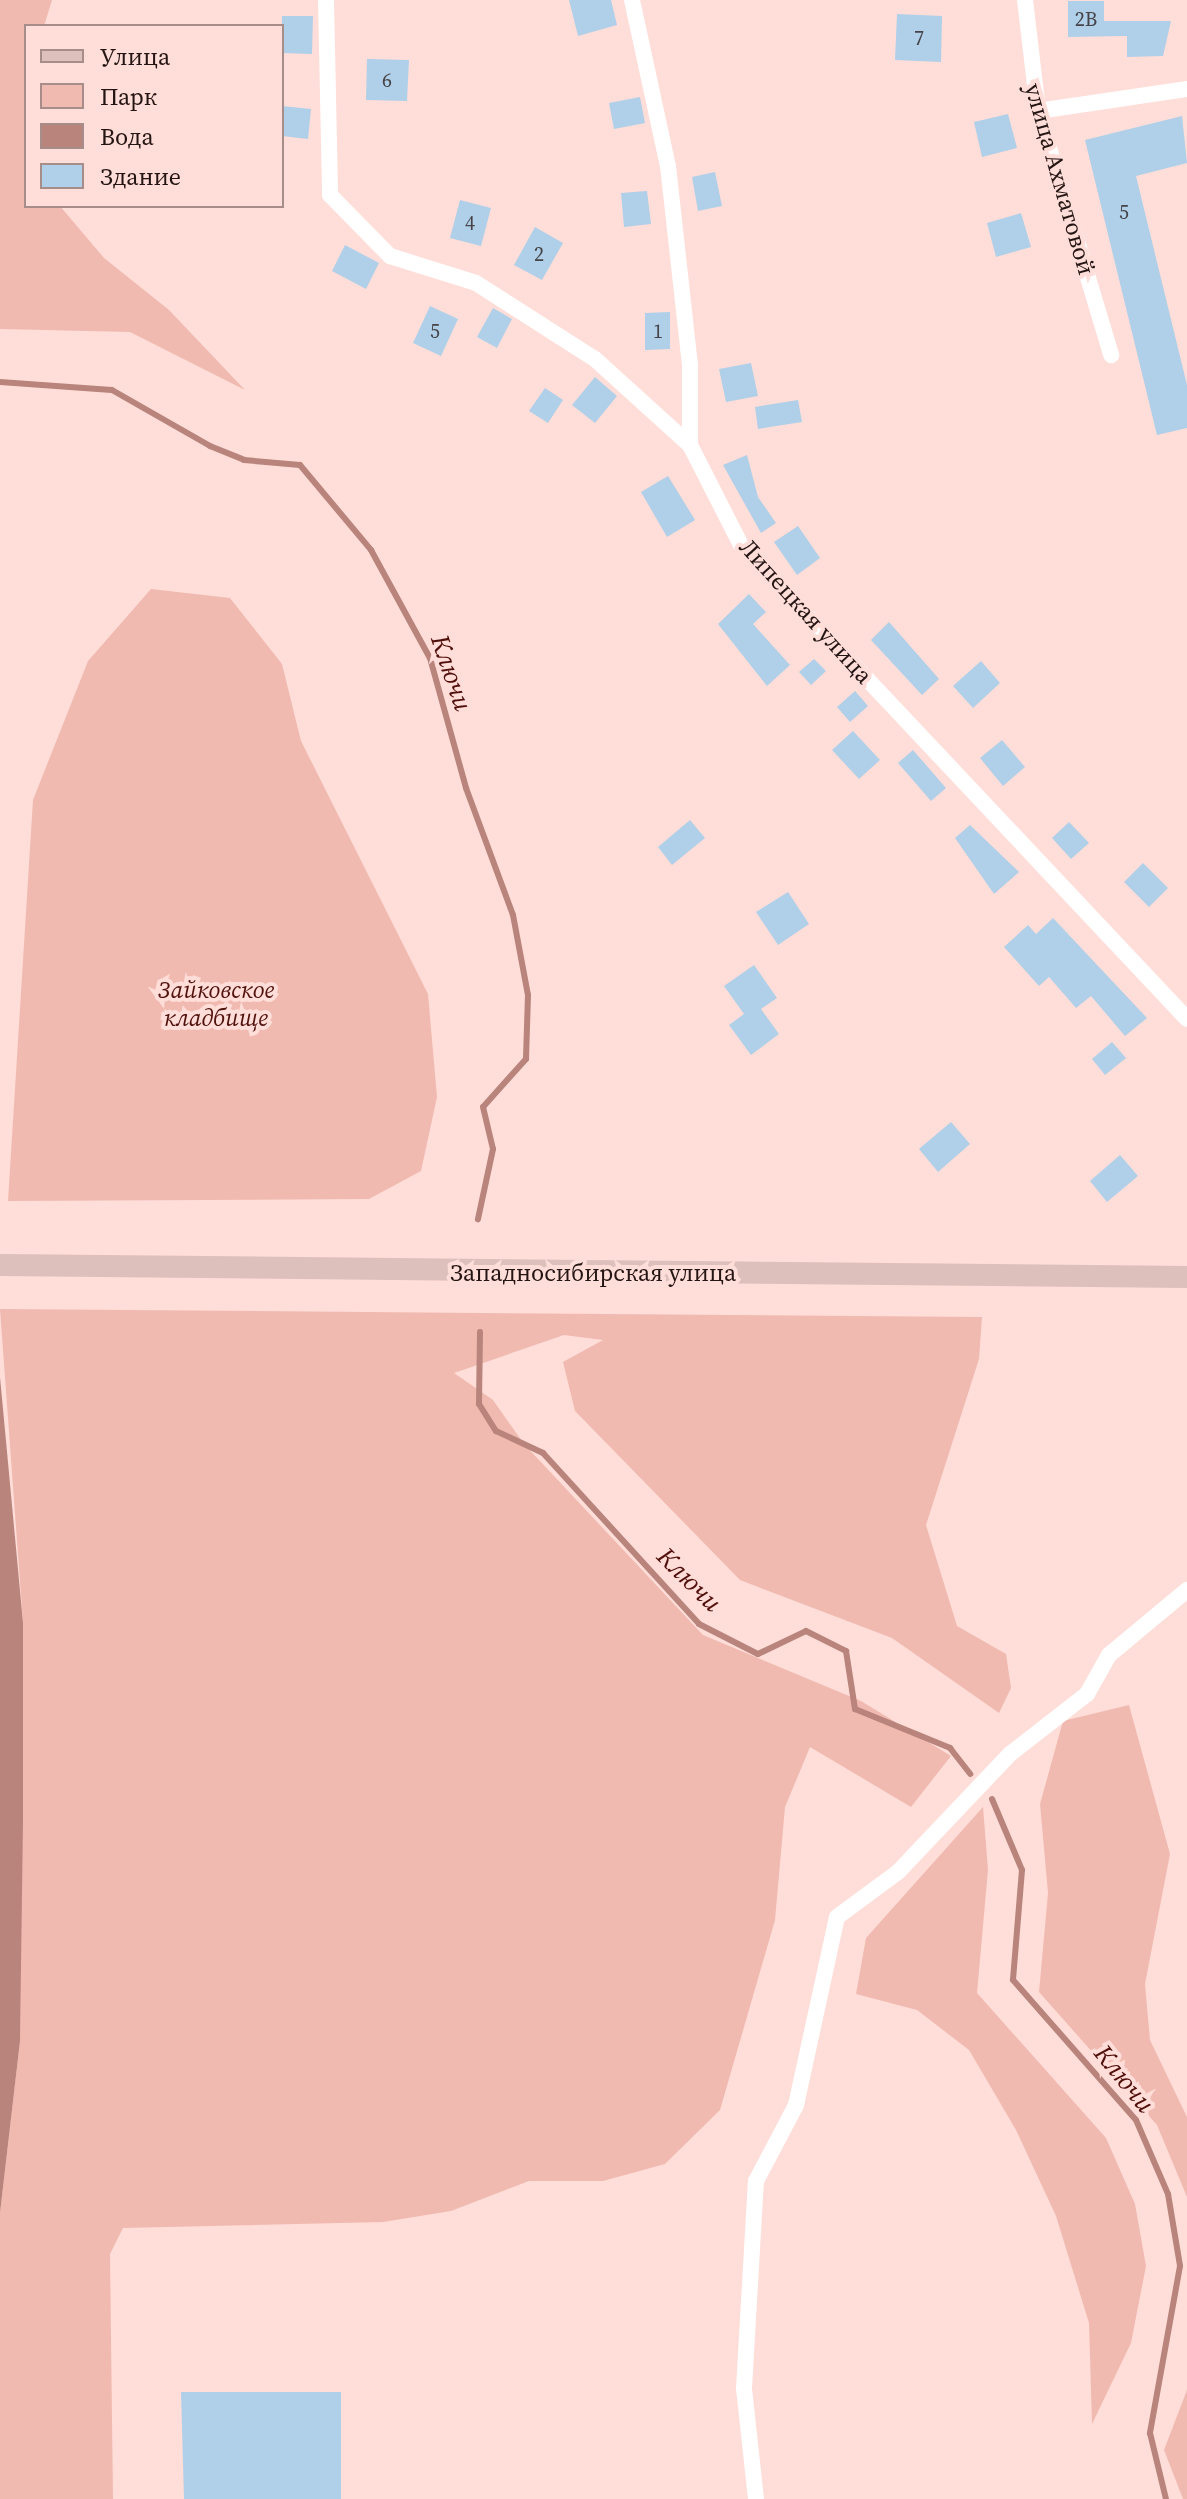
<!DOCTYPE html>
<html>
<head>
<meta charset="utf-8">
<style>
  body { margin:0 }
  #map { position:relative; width:1187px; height:2499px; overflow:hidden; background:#ffddd8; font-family:"Source Serif 4",serif }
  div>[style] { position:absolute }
  .green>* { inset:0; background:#f1bab1 }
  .water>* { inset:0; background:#b8847c }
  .stream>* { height:6px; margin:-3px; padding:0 3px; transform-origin:3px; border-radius:3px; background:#b8847c }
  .building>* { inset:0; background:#afd0e8 }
  .minor>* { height:16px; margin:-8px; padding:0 8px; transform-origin:8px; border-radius:8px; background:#fff }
  .secondary>* { height:22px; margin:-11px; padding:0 11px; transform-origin:11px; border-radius:11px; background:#ddbfbb }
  span { translate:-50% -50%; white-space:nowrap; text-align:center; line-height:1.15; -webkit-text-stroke:8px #ffddd8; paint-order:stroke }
  .number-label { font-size:20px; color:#464448 }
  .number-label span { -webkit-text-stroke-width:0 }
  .street-label { font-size:24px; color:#231513 }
  .park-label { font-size:24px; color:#51110c; font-style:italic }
  .water-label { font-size:26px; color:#500f0b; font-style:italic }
  .legend { position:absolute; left:24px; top:24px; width:260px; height:184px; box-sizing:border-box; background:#ffddd8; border:2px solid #a78d89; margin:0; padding:10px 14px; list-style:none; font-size:24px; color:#231513 }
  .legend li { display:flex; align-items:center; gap:16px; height:40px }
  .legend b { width:40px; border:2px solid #a78d89 }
</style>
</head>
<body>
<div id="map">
  <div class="green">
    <i style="clip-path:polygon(0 0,52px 0,44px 26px,26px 26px,26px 206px,60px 206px,104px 258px,169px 310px,245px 390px,130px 332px,0 329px)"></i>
    <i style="clip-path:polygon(151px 589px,230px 598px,282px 664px,301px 741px,428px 994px,437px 1097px,421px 1171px,369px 1199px,8px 1201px,33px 800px,88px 661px)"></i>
    <i style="clip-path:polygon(0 1309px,982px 1317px,979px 1359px,926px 1525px,957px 1626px,1006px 1654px,1011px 1688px,999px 1713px,892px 1638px,740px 1580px,575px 1411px,563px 1362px,603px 1340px,564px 1335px,454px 1373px,493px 1400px,524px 1444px,703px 1635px,861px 1701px,951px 1756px,911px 1807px,810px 1747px,785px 1807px,775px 1920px,720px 2110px,665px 2164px,603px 2181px,529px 2181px,451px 2211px,383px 2222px,123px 2228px,110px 2254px,113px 2499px,0 2499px,0 2213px,20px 2041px,23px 1623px)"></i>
    <i style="clip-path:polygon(1129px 1705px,1170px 1854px,1145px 1984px,1150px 2040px,1187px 2117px,1187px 2197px,1157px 2125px,1039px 1992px,1048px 1893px,1040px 1804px,1063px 1721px)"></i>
    <i style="clip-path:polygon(983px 1807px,988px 1870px,977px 1993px,1106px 2138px,1135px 2204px,1146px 2266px,1131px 2343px,1092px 2424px,1089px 2323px,1056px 2216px,1016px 2130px,969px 2050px,917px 2010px,856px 1994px,866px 1938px)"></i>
    <i style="clip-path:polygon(1187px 2390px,1187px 2499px,1183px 2499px,1164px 2450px)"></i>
  </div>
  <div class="water">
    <i style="clip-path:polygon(0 1377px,23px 1623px,23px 1820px,20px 2041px,0 2213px)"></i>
  </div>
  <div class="stream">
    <i style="left:0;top:382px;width:112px;rotate:4.1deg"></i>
    <i style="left:112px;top:390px;width:113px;rotate:29.7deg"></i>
    <i style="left:210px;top:446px;width:37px;rotate:22deg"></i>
    <i style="left:244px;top:460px;width:56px;rotate:5.1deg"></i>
    <i style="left:300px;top:465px;width:111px;rotate:50.1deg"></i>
    <i style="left:371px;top:550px;width:123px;rotate:61.4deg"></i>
    <i style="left:430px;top:658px;width:135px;rotate:74.5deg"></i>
    <i style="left:466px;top:788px;width:135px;rotate:69.7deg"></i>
    <i style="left:513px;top:915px;width:81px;rotate:79.4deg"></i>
    <i style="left:528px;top:995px;width:64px;rotate:91.8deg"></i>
    <i style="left:526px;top:1059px;width:64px;rotate:131.9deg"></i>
    <i style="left:483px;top:1107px;width:43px;rotate:76.6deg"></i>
    <i style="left:493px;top:1149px;width:72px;rotate:102.1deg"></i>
    <i style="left:480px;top:1332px;width:72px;rotate:90.8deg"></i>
    <i style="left:479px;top:1404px;width:32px;rotate:58deg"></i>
    <i style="left:496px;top:1431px;width:52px;rotate:25.1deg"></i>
    <i style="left:543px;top:1453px;width:231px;rotate:47.6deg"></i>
    <i style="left:699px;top:1624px;width:66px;rotate:27deg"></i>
    <i style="left:758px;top:1654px;width:53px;rotate:-25.6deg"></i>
    <i style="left:806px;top:1631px;width:45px;rotate:26.6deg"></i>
    <i style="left:846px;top:1651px;width:59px;rotate:81.2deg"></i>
    <i style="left:855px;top:1709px;width:103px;rotate:22.3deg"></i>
    <i style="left:950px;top:1748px;width:33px;rotate:52deg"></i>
    <i style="left:992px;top:1799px;width:77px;rotate:67.1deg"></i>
    <i style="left:1022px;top:1870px;width:110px;rotate:94.7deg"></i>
    <i style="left:1013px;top:1980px;width:186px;rotate:48.7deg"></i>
    <i style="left:1136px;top:2120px;width:81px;rotate:66.6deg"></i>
    <i style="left:1168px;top:2194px;width:73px;rotate:80.5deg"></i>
    <i style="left:1180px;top:2266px;width:170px;rotate:100.2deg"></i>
    <i style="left:1150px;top:2433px;width:68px;rotate:76.4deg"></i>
  </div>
  <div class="building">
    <i style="clip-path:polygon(569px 0,611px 0,617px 25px,578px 36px)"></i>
    <i style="clip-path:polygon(1068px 1px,1104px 1px,1104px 21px,1171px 21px,1163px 56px,1127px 57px,1127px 36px,1068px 37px)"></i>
    <i style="clip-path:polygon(897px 14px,942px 16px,941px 62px,895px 60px)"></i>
    <i style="clip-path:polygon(282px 16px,313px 16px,312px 54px,282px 53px)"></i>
    <i style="clip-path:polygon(367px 59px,409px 60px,407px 101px,366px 100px)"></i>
    <i style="clip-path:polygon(640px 97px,645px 123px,614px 129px,609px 103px)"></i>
    <i style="clip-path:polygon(282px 106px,311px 109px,308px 139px,282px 136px)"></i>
    <i style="clip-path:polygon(1008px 114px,1017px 148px,982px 157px,974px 122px)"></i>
    <i style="clip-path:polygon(1182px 116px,1187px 163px,1136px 176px,1187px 385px,1187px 428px,1157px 435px,1085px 140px)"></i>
    <i style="clip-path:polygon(715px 172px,722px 206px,698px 211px,692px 177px)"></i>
    <i style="clip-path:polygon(647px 191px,651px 224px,624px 227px,621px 193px)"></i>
    <i style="clip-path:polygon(460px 200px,491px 208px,481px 246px,450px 238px)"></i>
    <i style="clip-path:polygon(1021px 213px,1031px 247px,996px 257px,987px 223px)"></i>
    <i style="clip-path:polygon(535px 227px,563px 243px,542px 280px,514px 265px)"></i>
    <i style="clip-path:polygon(345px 245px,379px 263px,366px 289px,332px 271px)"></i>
    <i style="clip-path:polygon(430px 306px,458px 319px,441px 356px,413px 343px)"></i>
    <i style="clip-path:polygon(493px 308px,512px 319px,497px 348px,477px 337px)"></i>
    <i style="clip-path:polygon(670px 312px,670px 349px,645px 350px,645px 313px)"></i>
    <i style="clip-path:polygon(751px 363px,758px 396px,726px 402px,719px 369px)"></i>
    <i style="clip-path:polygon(595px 377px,617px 396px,595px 423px,572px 405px)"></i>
    <i style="clip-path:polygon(545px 388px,563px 400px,548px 423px,529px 411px)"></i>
    <i style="clip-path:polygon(798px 400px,802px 422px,758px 429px,755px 407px)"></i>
    <i style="clip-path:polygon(747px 455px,758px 497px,776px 523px,761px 533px,723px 465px)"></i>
    <i style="clip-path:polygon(668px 476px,695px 520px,667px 537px,641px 492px)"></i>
    <i style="clip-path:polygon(798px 526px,820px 558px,797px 575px,774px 542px)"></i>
    <i style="clip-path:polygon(749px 594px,766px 612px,753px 624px,790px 665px,767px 686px,718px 624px)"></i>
    <i style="clip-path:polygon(889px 622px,939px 679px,922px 695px,871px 640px)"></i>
    <i style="clip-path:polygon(814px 659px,826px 671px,811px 685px,799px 672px)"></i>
    <i style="clip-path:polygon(981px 661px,1000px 683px,973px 708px,953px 686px)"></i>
    <i style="clip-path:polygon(855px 691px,868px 706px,850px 722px,837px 707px)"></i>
    <i style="clip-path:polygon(853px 731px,880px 760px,859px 779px,832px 750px)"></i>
    <i style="clip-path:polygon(1002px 740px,1025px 767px,1003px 786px,980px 758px)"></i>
    <i style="clip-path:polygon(913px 750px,946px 788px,931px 801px,898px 763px)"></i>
    <i style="clip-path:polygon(690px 820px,705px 838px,672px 865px,658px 847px)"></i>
    <i style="clip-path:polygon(1069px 822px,1089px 843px,1071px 859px,1052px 838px)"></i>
    <i style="clip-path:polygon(970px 825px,1019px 872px,994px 894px,955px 838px)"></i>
    <i style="clip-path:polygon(1143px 863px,1168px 888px,1149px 907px,1124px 882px)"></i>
    <i style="clip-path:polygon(788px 892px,809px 924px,778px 945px,756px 912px)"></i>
    <i style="clip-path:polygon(1053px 918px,1147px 1018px,1125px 1036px,1091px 996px,1076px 1008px,1049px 977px,1039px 986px,1004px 947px,1028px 925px,1036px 934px)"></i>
    <i style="clip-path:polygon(754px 965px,777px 998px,761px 1009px,779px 1034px,751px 1055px,729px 1025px,744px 1014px,724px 986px)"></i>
    <i style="clip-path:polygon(1112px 1042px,1126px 1058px,1105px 1075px,1092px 1059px)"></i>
    <i style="clip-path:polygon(951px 1122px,970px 1144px,938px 1172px,919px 1149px)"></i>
    <i style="clip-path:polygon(1120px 1155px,1138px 1176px,1107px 1202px,1090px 1181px)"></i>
    <i style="clip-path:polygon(181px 2392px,341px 2392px,341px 2499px,184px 2499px)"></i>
  </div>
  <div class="minor">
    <i style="left:326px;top:0;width:195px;rotate:88.8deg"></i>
    <i style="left:330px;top:195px;width:86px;rotate:45.5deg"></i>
    <i style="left:390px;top:256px;width:90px;rotate:17.4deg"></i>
    <i style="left:476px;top:283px;width:141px;rotate:32.6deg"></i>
    <i style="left:595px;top:359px;width:128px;rotate:42.2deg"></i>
    <i style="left:632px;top:0;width:170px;rotate:77.8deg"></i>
    <i style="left:668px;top:166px;width:199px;rotate:83.7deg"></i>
    <i style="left:690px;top:364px;width:81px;rotate:90deg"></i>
    <i style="left:690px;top:445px;width:112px;rotate:63deg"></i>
    <i style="left:741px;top:545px;width:651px;rotate:46.74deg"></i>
    <i style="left:1025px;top:0;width:112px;rotate:83.3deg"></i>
    <i style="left:1038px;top:111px;width:255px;rotate:73.3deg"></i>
    <i style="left:1038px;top:111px;width:151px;rotate:-8.4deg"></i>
    <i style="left:756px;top:2499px;width:112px;rotate:-96.2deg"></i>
    <i style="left:744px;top:2388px;width:207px;rotate:-86.7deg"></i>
    <i style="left:756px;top:2181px;width:86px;rotate:-62.2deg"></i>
    <i style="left:796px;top:2105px;width:192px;rotate:-77.7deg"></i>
    <i style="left:837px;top:1917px;width:76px;rotate:-36.4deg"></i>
    <i style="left:898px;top:1872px;width:163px;rotate:-46.5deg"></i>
    <i style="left:1010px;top:1754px;width:98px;rotate:-37.9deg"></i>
    <i style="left:1087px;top:1694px;width:45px;rotate:-60.6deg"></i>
    <i style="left:1109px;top:1655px;width:102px;rotate:-39.8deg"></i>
  </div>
  <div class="secondary">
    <i style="left:0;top:1265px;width:1187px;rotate:0.58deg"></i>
  </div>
  <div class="number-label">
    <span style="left:1086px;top:19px">2В</span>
    <span style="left:919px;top:38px">7</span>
    <span style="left:387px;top:80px">6</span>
    <span style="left:1124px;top:212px">5</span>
    <span style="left:470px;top:223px">4</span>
    <span style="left:539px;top:254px">2</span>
    <span style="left:435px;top:331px">5</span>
    <span style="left:658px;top:331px">1</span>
  </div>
  <div class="street-label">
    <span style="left:1060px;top:179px;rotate:74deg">улица Ахматовой</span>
    <span style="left:806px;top:611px;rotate:48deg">Липецкая улица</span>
    <span style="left:593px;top:1273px">Западносибирская улица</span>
  </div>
  <div class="park-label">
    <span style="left:216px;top:1004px">Зайковское<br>кладбище</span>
  </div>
  <div class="water-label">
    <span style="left:451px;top:673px;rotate:71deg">Ключи</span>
    <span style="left:689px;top:1580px;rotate:45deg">Ключи</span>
    <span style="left:1124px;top:2079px;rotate:51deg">Ключи</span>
  </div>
  <ul class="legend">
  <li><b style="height:10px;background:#ddbfbb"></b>Улица</li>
  <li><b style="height:22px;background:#f1bab1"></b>Парк</li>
  <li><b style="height:22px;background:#b8847c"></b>Вода</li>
  <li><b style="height:22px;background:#afd0e8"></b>Здание</li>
  </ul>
</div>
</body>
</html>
